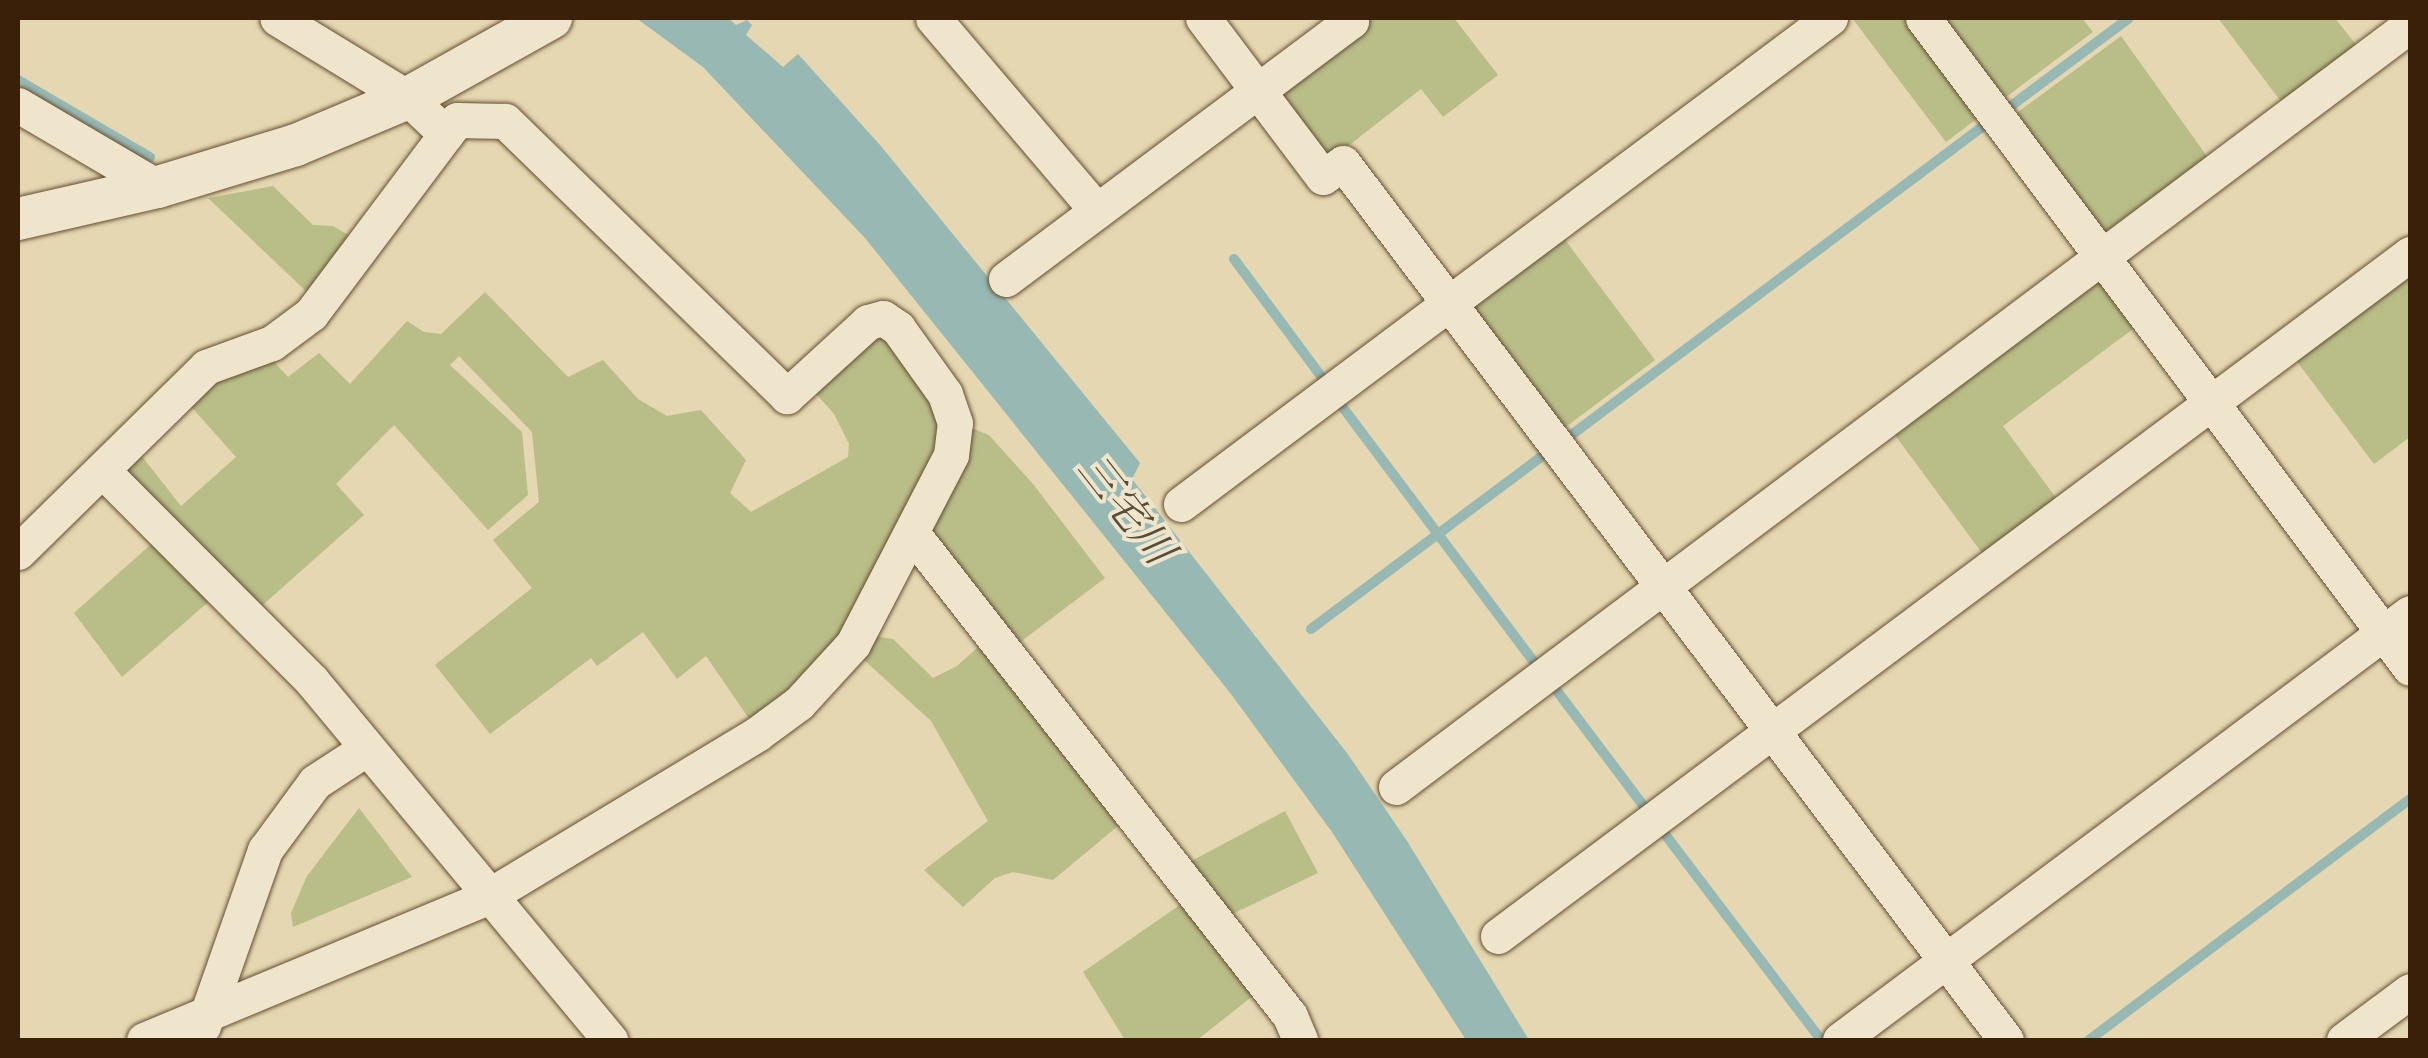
<!DOCTYPE html>
<html>
<head>
<meta charset="utf-8">
<style>
  body { margin:0 }
  #map { position:relative; width:2428px; height:1058px; overflow:hidden; background:#e5d7b1; font-family:"IM FELL Great Primer","Noto Serif JP",serif }
  div>[style] { position:absolute }
  .green>* { inset:0; background:#b9bd88 }
  .water>* { inset:0; background:#97b8b3 }
  .stream>* { height:10px; margin:-5px; padding:0 5px; transform-origin:5px; border-radius:5px; background:#97b8b3 }
  .roads { filter:drop-shadow(0 0 2px #654e32) drop-shadow(0 0 2px #654e32) }
  .minor>* { height:35px; margin:-17.5px; padding:0 17.5px; transform-origin:17.5px; border-radius:17.5px; background:#eee5cc }
  .tertiary>* { height:42px; margin:-21px; padding:0 21px; transform-origin:21px; border-radius:21px; background:#eee5cc }
  span { translate:-50% -50%; white-space:nowrap; text-align:center; line-height:1.15; -webkit-text-stroke:8px #eee5cc; paint-order:stroke }
  .water-label { font-size:42px; color:#564e3b; font-style:italic }
  .frame { position:absolute; inset:0; border:20px solid #3a2008; pointer-events:none }
</style>
</head>
<body>
<div id="map">
  <div class="green">
    <i style="clip-path:polygon(1362px 18px,1454px 18px,1498px 75px,1443px 117px,1421px 89px,1334px 157px,1322px 154px,1284px 104px,1284px 90px)"></i>
    <i style="clip-path:polygon(1852px 18px,1905px 18px,1979px 117px,1946px 142px)"></i>
    <i style="clip-path:polygon(1940px 18px,2082px 18px,2093px 32px,2002px 100px)"></i>
    <i style="clip-path:polygon(2218px 18px,2335px 18px,2361px 51px,2285px 107px)"></i>
    <i style="clip-path:polygon(2121px 36px,2211px 162px,2114px 234px,2101px 232px,2014px 115px)"></i>
    <i style="clip-path:polygon(273px 186px,313px 225px,333px 226px,355px 239px,309px 294px,208px 198px)"></i>
    <i style="clip-path:polygon(1560px 233px,1655px 360px,1559px 432px,1471px 315px,1472px 299px)"></i>
    <i style="clip-path:polygon(2410px 272px,2410px 437px,2374px 464px,2295px 359px)"></i>
    <i style="clip-path:polygon(2088px 278px,2103px 280px,2137px 326px,2003px 426px,2059px 502px,1985px 557px,1889px 427px)"></i>
    <i style="clip-path:polygon(485px 292px,568px 377px,603px 360px,638px 399px,667px 416px,701px 410px,746px 460px,730px 493px,751px 512px,848px 457px,849px 444px,834px 414px,811px 388px,869px 330px,890px 332px,949px 423px,848px 639px,754px 726px,706px 656px,677px 679px,643px 632px,597px 666px,591px 658px,490px 734px,435px 665px,532px 588px,493px 540px,539px 502px,532px 432px,459px 356px,450px 365px,522px 432px,528px 495px,488px 530px,394px 425px,336px 484px,364px 515px,256px 611px,122px 465px,137px 450px,181px 506px,236px 457px,186px 401px,215px 373px,268px 355px,288px 377px,319px 353px,350px 384px,407px 321px,424px 332px,441px 334px)"></i>
    <i style="clip-path:polygon(974px 429px,989px 435px,1033px 484px,1105px 578px,1015px 646px,930px 528px,961px 431px)"></i>
    <i style="clip-path:polygon(158px 538px,214px 597px,122px 677px,74px 613px)"></i>
    <i style="clip-path:polygon(874px 636px,893px 639px,933px 678px,957px 666px,986px 640px,1124px 821px,1053px 880px,1013px 872px,995px 878px,963px 907px,924px 870px,988px 821px,931px 721px,863px 659px)"></i>
    <i style="clip-path:polygon(359px 808px,412px 877px,293px 927px,291px 913px,307px 876px)"></i>
    <i style="clip-path:polygon(1285px 811px,1318px 873px,1226px 917px,1184px 865px)"></i>
    <i style="clip-path:polygon(1187px 900px,1259px 991px,1197px 1040px,1125px 1040px,1083px 972px)"></i>
  </div>
  <div class="water">
    <i style="clip-path:polygon(636px 18px,728px 18px,736px 25px,747px 20px,752px 25px,746px 35px,783px 67px,798px 54px,880px 145px,1140px 463px,1132px 479px,1347px 753px,1407px 841px,1529px 1040px,1466px 1040px,1332px 832px,1231px 694px,865px 238px,703px 67px)"></i>
  </div>
  <div class="stream">
    <i style="left:18px;top:80px;width:153px;rotate:30.3deg"></i>
    <i style="left:2011px;top:106px;width:147px;rotate:-36.7deg"></i>
    <i style="left:1234px;top:259px;width:154px;rotate:53.4deg"></i>
    <i style="left:1338px;top:401px;width:333px;rotate:53.1deg"></i>
    <i style="left:1566px;top:439px;width:520px;rotate:-36.87deg"></i>
    <i style="left:1311px;top:629px;width:297px;rotate:-36.8deg"></i>
    <i style="left:1551px;top:683px;width:158px;rotate:53deg"></i>
    <i style="left:1664px;top:833px;width:260px;rotate:52.8deg"></i>
    <i style="left:2089px;top:1040px;width:401px;rotate:-36.9deg"></i>
  </div>
  <div class="roads">
    <div class="minor">
      <i style="left:933px;top:18px;width:253px;rotate:49.6deg"></i>
      <i style="left:1203px;top:18px;width:199px;rotate:53deg"></i>
      <i style="left:1323px;top:177px;width:24px;rotate:-35deg"></i>
      <i style="left:1343px;top:163px;width:1099px;rotate:52.91deg"></i>
      <i style="left:1923px;top:18px;width:812px;rotate:53.16deg"></i>
      <i style="left:18px;top:105px;width:162px;rotate:30.4deg"></i>
      <i style="left:1006px;top:279px;width:431px;rotate:-36.8deg"></i>
      <i style="left:1351px;top:21px;width:4px;rotate:-135deg"></i>
      <i style="left:102px;top:470px;width:298px;rotate:45.1deg"></i>
      <i style="left:312px;top:681px;width:467px;rotate:50.3deg"></i>
      <i style="left:1181px;top:504px;width:811px;rotate:-36.83deg"></i>
      <i style="left:912px;top:533px;width:613px;rotate:51.95deg"></i>
      <i style="left:1290px;top:1016px;width:26px;rotate:67deg"></i>
      <i style="left:18px;top:552px;width:264px;rotate:-44.5deg"></i>
      <i style="left:206px;top:367px;width:70px;rotate:-20deg"></i>
      <i style="left:272px;top:343px;width:49px;rotate:-36.6deg"></i>
      <i style="left:311px;top:314px;width:225px;rotate:-53.1deg"></i>
      <i style="left:446px;top:134px;width:52px;rotate:-136.5deg"></i>
      <i style="left:408px;top:98px;width:153px;rotate:-148.6deg"></i>
      <i style="left:1396px;top:787px;width:1268px;rotate:-36.92deg"></i>
      <i style="left:1498px;top:936px;width:1139px;rotate:-36.79deg"></i>
      <i style="left:203px;top:1026px;width:187px;rotate:-70.6deg"></i>
      <i style="left:265px;top:850px;width:84px;rotate:-53.7deg"></i>
      <i style="left:315px;top:782px;width:62px;rotate:-33.2deg"></i>
      <i style="left:144px;top:1040px;width:372px;rotate:-22.6deg"></i>
      <i style="left:487px;top:897px;width:315px;rotate:-31.1deg"></i>
      <i style="left:757px;top:734px;width:52px;rotate:-36.4deg"></i>
      <i style="left:799px;top:703px;width:80px;rotate:-47.5deg"></i>
      <i style="left:853px;top:644px;width:213px;rotate:-62.6deg"></i>
      <i style="left:951px;top:455px;width:32px;rotate:-83deg"></i>
      <i style="left:955px;top:423px;width:31px;rotate:-109deg"></i>
      <i style="left:945px;top:394px;width:81px;rotate:-125.5deg"></i>
      <i style="left:898px;top:328px;width:18px;rotate:-146deg"></i>
      <i style="left:883px;top:318px;width:16px;rotate:165deg"></i>
      <i style="left:868px;top:322px;width:110px;rotate:137.6deg"></i>
      <i style="left:787px;top:396px;width:394px;rotate:-135.7deg"></i>
      <i style="left:505px;top:121px;width:48px;rotate:-178.8deg"></i>
      <i style="left:457px;top:120px;width:18px;rotate:128deg"></i>
      <i style="left:1840px;top:1040px;width:712px;rotate:-36.84deg"></i>
      <i style="left:2344px;top:1040px;width:82px;rotate:-36.6deg"></i>
    </div>
    <div class="tertiary">
      <i style="left:18px;top:219px;width:144px;rotate:-12.9deg"></i>
      <i style="left:158px;top:187px;width:144px;rotate:-16.9deg"></i>
      <i style="left:296px;top:145px;width:121px;rotate:-22.8deg"></i>
      <i style="left:408px;top:98px;width:164px;rotate:-29.2deg"></i>
    </div>
  </div>
  <div class="water-label">
    <span style="left:1126px;top:509px;rotate:52deg">三宅川</span>
  </div>
  <div class="frame"></div>
</div>
</body>
</html>
